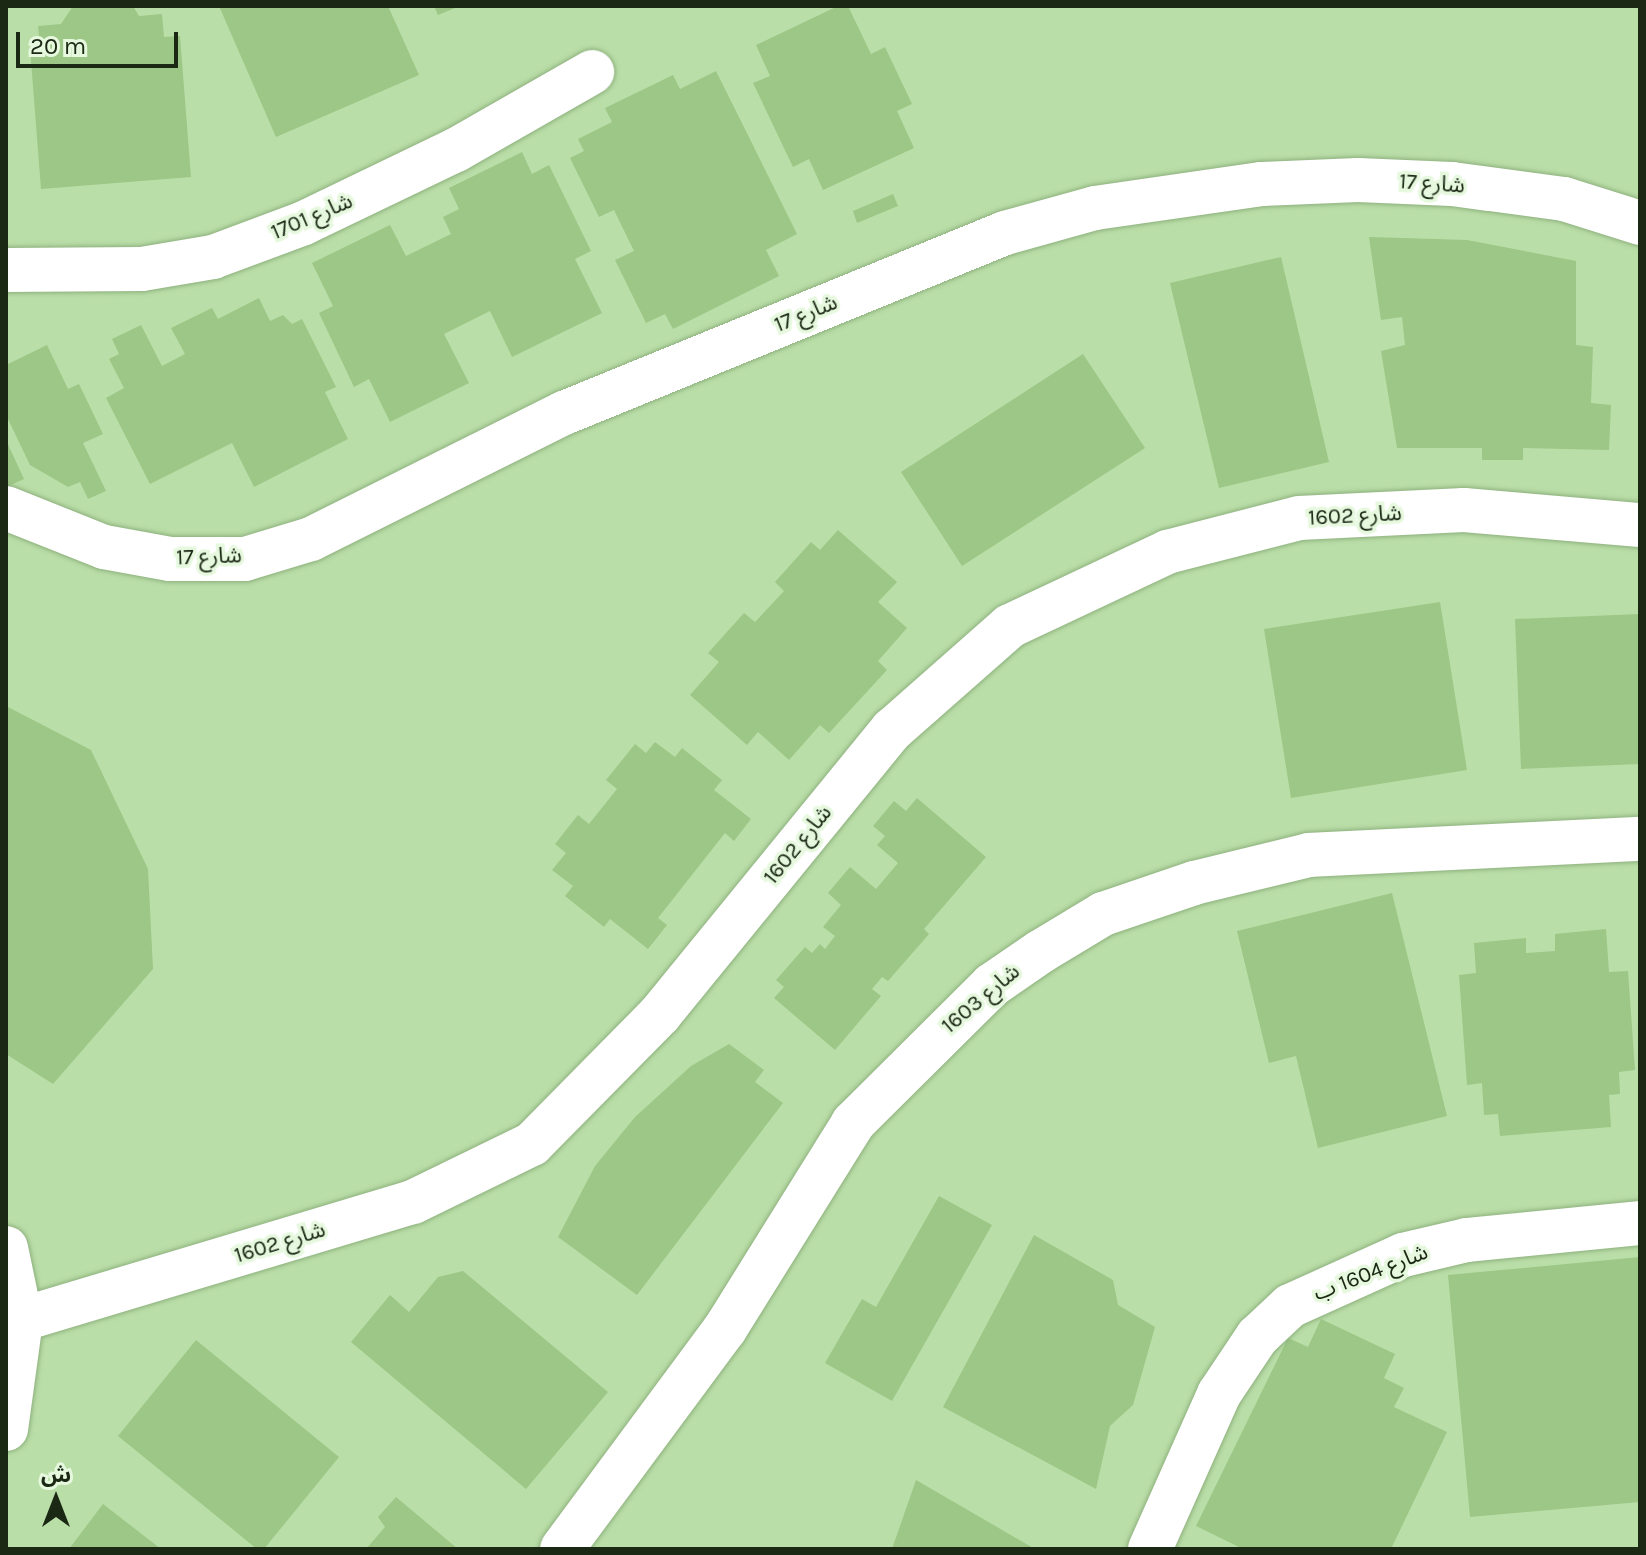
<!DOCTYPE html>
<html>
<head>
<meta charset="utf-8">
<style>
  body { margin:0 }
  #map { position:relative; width:1646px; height:1555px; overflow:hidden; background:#badea8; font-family:Karla,"Noto Sans Arabic",sans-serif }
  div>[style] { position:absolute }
  .building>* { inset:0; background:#9cc786 }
  .roads { filter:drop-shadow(0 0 2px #8eb17e) drop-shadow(0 0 2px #8eb17e) }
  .minor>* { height:44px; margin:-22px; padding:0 22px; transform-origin:22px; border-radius:22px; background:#fff }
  span { translate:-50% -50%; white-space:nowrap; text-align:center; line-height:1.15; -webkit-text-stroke:7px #e6f8de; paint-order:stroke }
  .street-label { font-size:22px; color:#1a2814 }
  .frame { position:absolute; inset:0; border:8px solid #1a2814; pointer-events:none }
  .north { position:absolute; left:16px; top:1459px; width:80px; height:80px; -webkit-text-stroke:6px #e6f8de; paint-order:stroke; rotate:0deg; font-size:22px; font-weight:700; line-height:32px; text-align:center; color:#1a2814 }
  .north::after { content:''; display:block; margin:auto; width:28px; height:36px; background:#1a2814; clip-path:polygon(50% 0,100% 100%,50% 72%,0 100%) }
  .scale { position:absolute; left:16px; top:32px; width:162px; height:36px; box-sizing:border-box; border:4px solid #1a2814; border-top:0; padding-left:10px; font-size:24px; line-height:28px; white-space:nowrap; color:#1a2814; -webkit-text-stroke:6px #e6f8de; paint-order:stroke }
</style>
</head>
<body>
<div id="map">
  <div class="building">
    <i style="clip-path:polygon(73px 6px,133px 6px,139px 16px,162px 14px,164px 37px,180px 36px,191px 177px,41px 189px,30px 48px,40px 47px,38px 26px,61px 24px)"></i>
    <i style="clip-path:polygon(219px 6px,388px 6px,419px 75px,276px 137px)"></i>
    <i style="clip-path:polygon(434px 6px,460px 6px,438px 15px)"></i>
    <i style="clip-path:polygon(838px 6px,848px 6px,871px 54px,885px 47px,912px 104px,897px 111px,914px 148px,823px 190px,809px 159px,793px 167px,753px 83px,770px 76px,756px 45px)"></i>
    <i style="clip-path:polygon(716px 71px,797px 234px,766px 250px,779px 276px,673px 329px,665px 314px,646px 323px,615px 260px,634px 251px,614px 210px,599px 217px,570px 158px,584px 151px,578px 139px,612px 122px,605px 108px,673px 75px,680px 89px)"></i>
    <i style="clip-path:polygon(522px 152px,532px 174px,549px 165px,591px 251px,575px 259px,602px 313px,512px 357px,490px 311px,444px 334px,469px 383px,390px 422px,369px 379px,354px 387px,319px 313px,333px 306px,312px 263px,390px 225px,406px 256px,451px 234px,443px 217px,459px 209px,449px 188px)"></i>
    <i style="clip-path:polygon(893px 194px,898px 206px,857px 223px,853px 211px)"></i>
    <i style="clip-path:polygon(1369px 237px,1467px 240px,1576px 261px,1576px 345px,1593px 347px,1591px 403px,1611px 405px,1609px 450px,1523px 448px,1523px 460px,1482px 460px,1482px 448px,1397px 448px,1381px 351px,1405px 345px,1402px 317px,1381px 320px)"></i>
    <i style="clip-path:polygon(1281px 257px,1329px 462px,1219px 488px,1170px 283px)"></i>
    <i style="clip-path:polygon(259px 298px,270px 321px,283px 315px,292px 324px,302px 319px,336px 387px,325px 392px,348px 439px,254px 487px,232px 443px,150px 484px,106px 398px,124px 388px,109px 359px,119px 354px,112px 339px,141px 325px,162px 366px,185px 354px,171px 328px,212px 308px,218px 319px)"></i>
    <i style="clip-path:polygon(47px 345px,68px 389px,79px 384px,103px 434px,83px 443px,106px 491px,88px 499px,80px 482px,68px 487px,30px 465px,6px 415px,6px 365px)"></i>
    <i style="clip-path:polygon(1083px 354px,1145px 448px,962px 566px,901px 472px)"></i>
    <i style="clip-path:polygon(6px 440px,24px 479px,6px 487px)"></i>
    <i style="clip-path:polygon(838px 530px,897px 582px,878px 602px,907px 628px,878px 661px,887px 670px,829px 733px,820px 725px,789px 760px,758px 732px,747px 745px,690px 695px,719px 662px,708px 653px,744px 613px,755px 622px,784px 591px,775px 582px,811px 542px,820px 550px)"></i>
    <i style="clip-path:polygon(1440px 602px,1467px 770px,1291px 798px,1264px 629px)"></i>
    <i style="clip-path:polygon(1640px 614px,1640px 764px,1521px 769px,1515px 619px)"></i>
    <i style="clip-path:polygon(6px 706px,91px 750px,148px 869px,153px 969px,53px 1084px,6px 1054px)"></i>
    <i style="clip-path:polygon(655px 742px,675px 757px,682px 748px,722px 780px,714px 790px,751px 819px,734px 841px,725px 833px,658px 918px,667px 925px,648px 949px,610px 919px,604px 927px,565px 896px,573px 886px,552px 870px,566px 853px,555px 844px,578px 815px,589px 824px,617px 789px,606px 780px,635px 744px,646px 753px)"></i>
    <i style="clip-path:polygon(917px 798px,986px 857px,924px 929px,929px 934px,888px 981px,882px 977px,872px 989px,881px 996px,835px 1050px,774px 998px,784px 987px,776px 980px,805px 947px,812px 953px,820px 944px,825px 949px,835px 936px,823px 927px,841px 905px,828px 893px,850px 867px,876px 889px,898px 863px,877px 845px,885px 836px,873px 826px,894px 801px,906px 811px)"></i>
    <i style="clip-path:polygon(1392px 893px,1447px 1116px,1318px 1148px,1296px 1056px,1269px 1063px,1237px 931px)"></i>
    <i style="clip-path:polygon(1606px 929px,1609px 972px,1628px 971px,1635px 1070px,1619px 1072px,1620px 1094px,1609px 1095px,1611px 1127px,1500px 1136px,1498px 1114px,1484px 1115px,1482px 1083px,1467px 1085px,1459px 975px,1476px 973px,1474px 943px,1526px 938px,1526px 953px,1555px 951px,1555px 934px)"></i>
    <i style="clip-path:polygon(729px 1044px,764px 1070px,755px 1082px,783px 1103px,637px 1295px,558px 1237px,595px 1166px,635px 1117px,691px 1066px)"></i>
    <i style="clip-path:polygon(939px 1196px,992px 1225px,892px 1401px,825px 1363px,862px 1299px,876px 1307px)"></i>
    <i style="clip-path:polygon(1034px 1235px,1113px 1280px,1118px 1305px,1155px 1327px,1133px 1405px,1110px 1426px,1096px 1489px,943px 1407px)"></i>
    <i style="clip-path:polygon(1640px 1257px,1640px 1502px,1470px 1517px,1448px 1275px)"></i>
    <i style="clip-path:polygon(463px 1271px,608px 1392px,526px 1489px,351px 1342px,390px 1295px,409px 1312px,438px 1277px)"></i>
    <i style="clip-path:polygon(1321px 1319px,1395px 1354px,1384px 1378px,1404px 1388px,1394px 1407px,1447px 1432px,1391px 1549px,1243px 1549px,1196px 1526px,1288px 1338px,1308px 1347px)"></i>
    <i style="clip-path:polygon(196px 1340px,339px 1457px,264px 1549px,257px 1549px,118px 1436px)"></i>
    <i style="clip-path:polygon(916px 1480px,1035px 1549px,892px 1549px)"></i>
    <i style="clip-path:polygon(396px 1497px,458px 1549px,366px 1549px,385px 1527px,378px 1517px)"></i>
    <i style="clip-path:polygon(103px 1504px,161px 1549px,69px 1549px)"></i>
  </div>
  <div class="roads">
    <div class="minor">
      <i style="left:6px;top:270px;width:136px;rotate:-0.4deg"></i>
      <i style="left:142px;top:269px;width:72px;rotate:-9.6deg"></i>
      <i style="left:213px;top:257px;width:97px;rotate:-20.5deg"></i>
      <i style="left:304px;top:223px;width:169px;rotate:-25.7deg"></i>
      <i style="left:456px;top:150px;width:157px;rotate:-29.8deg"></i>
      <i style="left:6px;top:508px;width:105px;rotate:21.7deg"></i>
      <i style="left:104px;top:547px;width:67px;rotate:10.3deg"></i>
      <i style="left:170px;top:559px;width:75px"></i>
      <i style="left:245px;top:559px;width:69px;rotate:-16.9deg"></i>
      <i style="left:311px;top:539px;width:283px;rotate:-26.5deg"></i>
      <i style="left:564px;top:413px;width:476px;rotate:-22.2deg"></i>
      <i style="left:1005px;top:233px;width:93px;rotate:-15.5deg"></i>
      <i style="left:1095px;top:208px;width:169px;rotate:-8.2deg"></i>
      <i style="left:1262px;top:184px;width:96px;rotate:-2.4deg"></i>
      <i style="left:1358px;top:180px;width:94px;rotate:2.4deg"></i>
      <i style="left:1452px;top:184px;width:113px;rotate:7.6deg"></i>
      <i style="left:1564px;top:199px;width:80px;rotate:17.5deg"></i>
      <i style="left:6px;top:1248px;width:74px;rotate:78.2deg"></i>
      <i style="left:21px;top:1320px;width:110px;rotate:97.8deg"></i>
      <i style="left:6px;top:1324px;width:425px;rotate:-16.7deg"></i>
      <i style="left:413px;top:1202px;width:132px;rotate:-26deg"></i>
      <i style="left:532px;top:1144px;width:182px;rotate:-45.4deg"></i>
      <i style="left:660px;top:1014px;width:367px;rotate:-50.8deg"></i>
      <i style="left:892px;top:730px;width:157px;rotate:-41.4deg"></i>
      <i style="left:1010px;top:626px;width:174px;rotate:-25.2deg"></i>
      <i style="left:1167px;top:552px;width:136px;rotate:-14.4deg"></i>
      <i style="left:1299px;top:518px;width:165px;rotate:-2.8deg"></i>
      <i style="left:1464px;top:510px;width:177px;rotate:4.9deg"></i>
      <i style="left:562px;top:1549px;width:274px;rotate:-53.5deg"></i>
      <i style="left:725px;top:1329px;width:243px;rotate:-58.1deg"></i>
      <i style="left:853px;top:1123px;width:196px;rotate:-44.8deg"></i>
      <i style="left:992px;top:985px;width:58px;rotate:-34.5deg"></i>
      <i style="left:1040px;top:952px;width:74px;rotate:-31.1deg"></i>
      <i style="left:1103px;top:914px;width:96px;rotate:-18.8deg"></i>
      <i style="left:1194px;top:883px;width:118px;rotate:-13.7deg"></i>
      <i style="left:1309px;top:855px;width:331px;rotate:-2.8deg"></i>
      <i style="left:1150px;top:1549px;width:170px;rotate:-66deg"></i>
      <i style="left:1219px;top:1394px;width:69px;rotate:-56.3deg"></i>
      <i style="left:1257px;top:1337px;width:45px;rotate:-43.2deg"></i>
      <i style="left:1290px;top:1306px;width:124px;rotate:-24.3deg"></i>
      <i style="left:1403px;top:1255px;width:66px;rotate:-13.2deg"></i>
      <i style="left:1467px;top:1240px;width:174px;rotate:-5.6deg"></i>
    </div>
  </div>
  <div class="street-label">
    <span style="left:1432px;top:184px;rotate:4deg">شارع 17</span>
    <span style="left:312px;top:217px;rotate:-23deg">شارع 1701</span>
    <span style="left:806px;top:314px;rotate:-22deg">شارع 17</span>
    <span style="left:1355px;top:516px;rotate:-3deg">شارع 1602</span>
    <span style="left:209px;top:557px;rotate:-2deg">شارع 17</span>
    <span style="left:798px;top:845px;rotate:-51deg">شارع 1602</span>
    <span style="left:981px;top:999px;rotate:-40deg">شارع 1603</span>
    <span style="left:280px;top:1243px;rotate:-17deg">شارع 1602</span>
    <span style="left:1371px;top:1273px;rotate:-21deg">شارع 1604 ب</span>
  </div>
  <div class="frame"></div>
  <div class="north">ش</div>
  <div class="scale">20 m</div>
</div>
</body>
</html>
